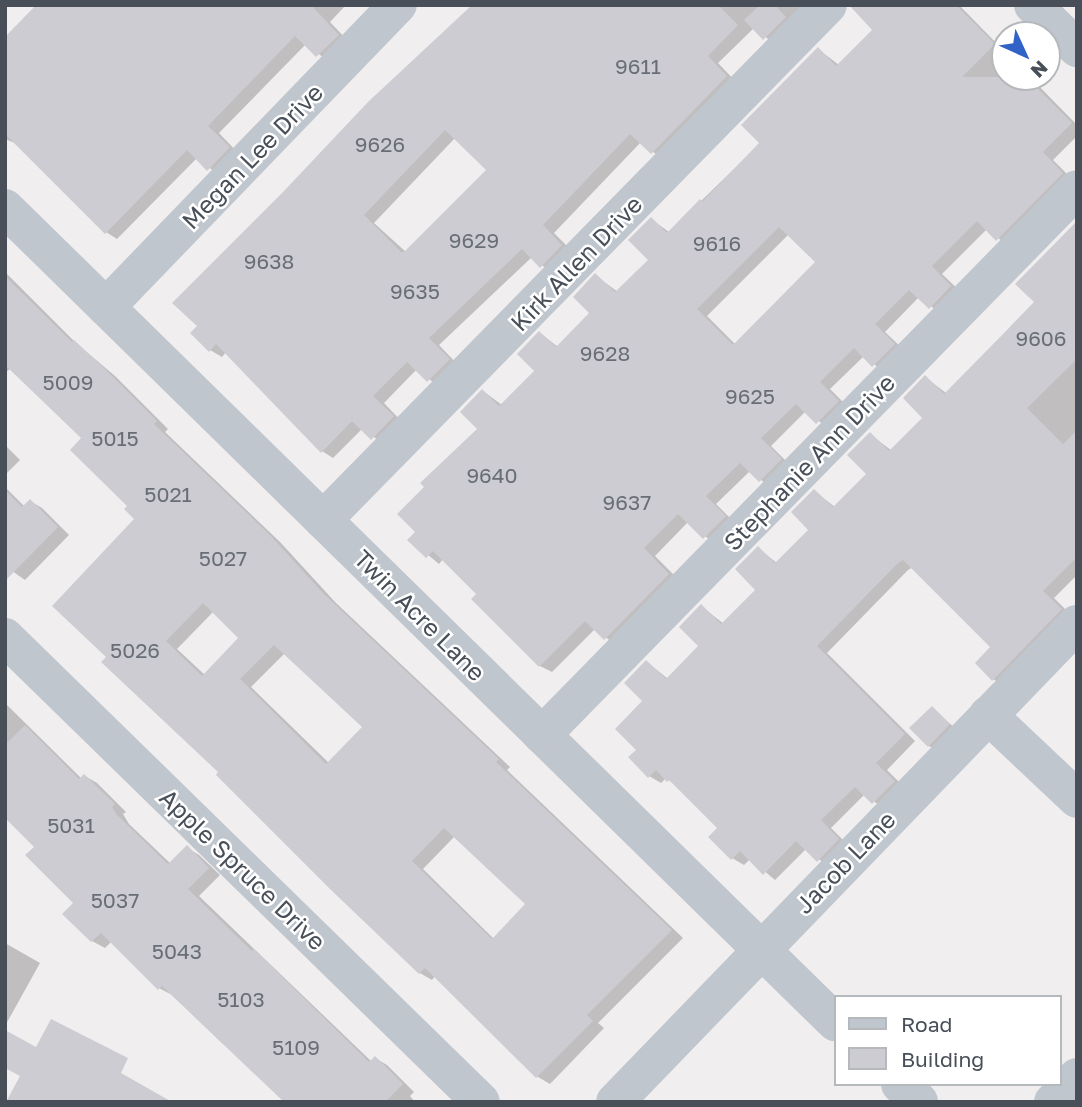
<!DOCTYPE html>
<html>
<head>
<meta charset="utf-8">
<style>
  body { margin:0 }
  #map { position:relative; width:1082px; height:1107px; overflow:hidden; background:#f0eeee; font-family:"Golos Text",sans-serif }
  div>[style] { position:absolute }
  .shadow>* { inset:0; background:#0003 }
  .building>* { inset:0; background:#ccccd2 }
  .minor>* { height:38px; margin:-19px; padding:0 19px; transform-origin:19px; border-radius:19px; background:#c0c6ce }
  span { translate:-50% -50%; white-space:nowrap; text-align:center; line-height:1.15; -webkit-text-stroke:5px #fff; paint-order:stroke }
  .number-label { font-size:21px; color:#696e76 }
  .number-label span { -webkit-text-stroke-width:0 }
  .street-label { font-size:24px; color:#484f58 }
  .frame { position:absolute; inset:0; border:7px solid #484f58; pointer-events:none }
  .legend { position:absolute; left:834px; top:995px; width:228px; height:91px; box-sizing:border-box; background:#fff; border:2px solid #b6b9bc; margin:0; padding:9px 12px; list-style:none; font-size:21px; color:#484f58 }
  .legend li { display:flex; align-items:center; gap:14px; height:35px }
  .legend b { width:35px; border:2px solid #b6b9bc }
  .north { position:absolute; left:991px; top:21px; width:70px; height:70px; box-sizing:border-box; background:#fff; border:2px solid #b6b9bc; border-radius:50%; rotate:135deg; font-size:19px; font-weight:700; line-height:28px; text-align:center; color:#484f58 }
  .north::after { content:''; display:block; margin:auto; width:24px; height:32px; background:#3062c8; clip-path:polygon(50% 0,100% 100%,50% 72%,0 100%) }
</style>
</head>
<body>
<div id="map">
  <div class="shadow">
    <i style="clip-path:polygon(39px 5px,346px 5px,330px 22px,349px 42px,329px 62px,306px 44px,219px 133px,240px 155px,220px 176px,197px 158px,117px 239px,106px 232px,17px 144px,5px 139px,5px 43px)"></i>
    <i style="clip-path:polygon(evenodd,474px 5px,815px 5px,776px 45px,754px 28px,718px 63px,738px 84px,663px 160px,641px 142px,554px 233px,573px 252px,552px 273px,532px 257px,439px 345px,460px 367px,440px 388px,417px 369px,384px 403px,404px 424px,384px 445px,363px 428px,333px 458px,322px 451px,226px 352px,222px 357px,210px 350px,199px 326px,474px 5px,456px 137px,488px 170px,406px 252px,374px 223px,456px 137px)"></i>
    <i style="clip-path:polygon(evenodd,900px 5px,959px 5px,1005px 52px,1005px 77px,1030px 77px,1077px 125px,1077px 136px,1053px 160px,1073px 180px,1008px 246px,987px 229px,942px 274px,962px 293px,941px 314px,919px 297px,885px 332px,905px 351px,884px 372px,864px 356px,830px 389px,849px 408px,829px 429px,806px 411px,771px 446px,792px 467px,771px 488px,750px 471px,716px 504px,736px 524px,716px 545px,688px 522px,655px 556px,680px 581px,617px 646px,595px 629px,552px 672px,540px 666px,478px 594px,443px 559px,439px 564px,410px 540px,480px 429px,483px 391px,502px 405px,537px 371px,540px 333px,558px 347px,591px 313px,596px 276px,618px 292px,651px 260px,651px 219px,669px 232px,761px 143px,818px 49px,839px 65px,900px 5px,789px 234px,817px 262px,735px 344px,707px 316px,789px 234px)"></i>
    <i style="clip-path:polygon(1077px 223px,1077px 575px,1054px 598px,1072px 616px,1004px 686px,993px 679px,993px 647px,913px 567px,908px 570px,827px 653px,915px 741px,887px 770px,905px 788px,885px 810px,865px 794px,831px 828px,849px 846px,829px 867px,806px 849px,775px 880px,750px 859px,744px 865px,732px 858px,719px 828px,678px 786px,666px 778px,661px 783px,649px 776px,638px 750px,647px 662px,668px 679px,700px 646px,701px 606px,724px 624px,758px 590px,758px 548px,777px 563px,810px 530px,814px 491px,835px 507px,869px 474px,870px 434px,892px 451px,925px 418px,925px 377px,946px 393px,1036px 302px)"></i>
    <i style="clip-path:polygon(evenodd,5px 272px,76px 343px,115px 376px,168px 429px,165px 432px,281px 543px,336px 603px,510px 767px,507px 770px,683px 938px,598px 1023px,604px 1028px,550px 1084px,538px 1077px,435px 976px,432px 980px,420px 973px,108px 657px,137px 519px,84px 438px,11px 368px,5px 373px,5px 272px,213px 612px,240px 638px,205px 675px,177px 649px,213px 612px,5px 272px,285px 653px,364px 727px,329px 763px,251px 687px,285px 653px,5px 272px,455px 836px,528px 904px,494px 939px,423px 869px,455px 836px)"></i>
    <i style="clip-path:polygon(5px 445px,20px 460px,5px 475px)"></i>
    <i style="clip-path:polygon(5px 487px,25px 507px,30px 501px,42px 508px,69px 535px,25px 580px,5px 566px)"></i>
    <i style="clip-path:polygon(5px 703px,82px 779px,85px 776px,97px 783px,126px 812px,123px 814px,129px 824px,171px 864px,187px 848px,199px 855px,220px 875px,199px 896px,371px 1061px,375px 1058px,387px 1065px,414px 1092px,410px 1096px,415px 1102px,290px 1102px,221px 1042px,172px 995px,159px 988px,112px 941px,105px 948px,92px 941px,65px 914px,75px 903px,36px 847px,5px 817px)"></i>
    <i style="clip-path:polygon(932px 708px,955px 728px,934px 749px,929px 746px)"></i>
    <i style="clip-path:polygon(5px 943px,40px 963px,5px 1026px)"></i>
  </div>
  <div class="building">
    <i style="clip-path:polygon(36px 5px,311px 5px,339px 35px,316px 57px,295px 36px,208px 126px,230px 147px,211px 167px,207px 171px,187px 150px,105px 234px,5px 134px,5px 37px)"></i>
    <i style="clip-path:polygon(evenodd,472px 5px,718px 5px,738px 25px,708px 56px,727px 76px,651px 154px,630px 134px,543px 225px,562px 245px,540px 268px,522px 249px,429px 338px,450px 359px,427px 382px,407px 362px,373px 396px,394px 416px,371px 440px,352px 421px,321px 453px,216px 344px,209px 352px,190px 333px,197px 326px,172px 303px,283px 192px,368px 102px,472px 5px,445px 130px,486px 170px,404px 252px,401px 252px,364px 215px,445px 130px)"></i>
    <i style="clip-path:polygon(760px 5px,775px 5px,786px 17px,763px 40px,744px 20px)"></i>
    <i style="clip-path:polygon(evenodd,849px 5px,956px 5px,995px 44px,962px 77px,1026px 77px,1072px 123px,1043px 152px,1063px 173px,996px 241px,977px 221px,932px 266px,951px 286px,929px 309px,909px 290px,875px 324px,895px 344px,872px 367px,854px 348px,820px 382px,839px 401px,816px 424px,796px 404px,761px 438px,782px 459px,759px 482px,740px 463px,706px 496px,726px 516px,703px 539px,678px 514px,644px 548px,669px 574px,604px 640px,585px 621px,539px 667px,471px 599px,476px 594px,433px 551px,426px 558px,407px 540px,415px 532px,397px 514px,424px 487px,420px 483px,477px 429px,460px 412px,482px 389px,499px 406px,534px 371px,517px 354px,539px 331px,556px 347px,589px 313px,573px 297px,595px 273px,615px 292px,648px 260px,628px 240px,651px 217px,667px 233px,700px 199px,702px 202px,759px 143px,741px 125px,818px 47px,836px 66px,872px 30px,849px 5px,779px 227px,815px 262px,733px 345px,697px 309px,779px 227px)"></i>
    <i style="clip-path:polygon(1077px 221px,1077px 359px,1027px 408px,1063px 444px,1077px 430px,1077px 557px,1043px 591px,1062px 609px,992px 681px,975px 663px,990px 647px,903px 560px,897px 564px,817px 646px,905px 734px,876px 763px,895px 781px,872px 804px,855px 787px,821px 820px,839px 839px,817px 862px,796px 841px,763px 875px,740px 851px,731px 860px,708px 837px,717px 828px,669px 780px,667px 782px,656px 770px,648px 778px,628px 757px,636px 750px,615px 729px,642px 701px,624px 683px,646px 660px,666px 679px,698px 646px,679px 627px,701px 604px,721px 624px,755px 590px,735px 569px,758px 546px,775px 563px,808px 530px,791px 512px,814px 489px,833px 507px,866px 474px,847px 455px,870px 432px,889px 451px,922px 418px,903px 398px,925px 375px,944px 394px,1005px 332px,1034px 302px,1015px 284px)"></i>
    <i style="clip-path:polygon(evenodd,5px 276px,72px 342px,74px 340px,103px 367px,157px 421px,154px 424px,269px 534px,324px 594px,499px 759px,496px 762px,672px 930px,587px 1015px,593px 1021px,536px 1078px,425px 968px,419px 974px,330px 889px,216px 775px,218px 772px,101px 662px,106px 657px,52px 606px,134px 519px,124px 509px,127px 506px,70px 450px,81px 438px,5px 365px,5px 276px,203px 603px,238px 638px,202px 676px,166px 641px,203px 603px,5px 276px,274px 645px,362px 727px,326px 764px,240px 679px,274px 645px,5px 276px,444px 828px,525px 904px,492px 939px,412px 861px,444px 828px)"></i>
    <i style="clip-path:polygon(5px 490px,22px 507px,30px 499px,58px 527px,5px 581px)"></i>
    <i style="clip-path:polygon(932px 706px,950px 724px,928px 747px,909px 728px)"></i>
    <i style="clip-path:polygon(25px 725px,79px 779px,84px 774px,115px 804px,112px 807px,117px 815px,168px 864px,187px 845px,209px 868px,188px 889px,252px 951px,254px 949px,369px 1062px,375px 1056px,403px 1084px,385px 1102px,284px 1102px,162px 986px,158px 990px,101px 933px,91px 942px,62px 914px,73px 903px,25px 855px,34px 847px,5px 818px,5px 745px)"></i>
    <i style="clip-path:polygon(51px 1019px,128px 1058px,121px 1073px,172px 1102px,6px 1102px,20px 1076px,5px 1068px,5px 1030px,36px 1047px)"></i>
  </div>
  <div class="minor">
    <i style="left:1033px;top:5px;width:62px;rotate:44.3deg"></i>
    <i style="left:5px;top:208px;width:1163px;rotate:44.44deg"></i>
    <i style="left:106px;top:307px;width:420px;rotate:-46deg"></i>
    <i style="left:323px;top:520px;width:721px;rotate:-45.56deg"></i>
    <i style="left:5px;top:637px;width:665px;rotate:44.33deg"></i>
    <i style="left:988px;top:715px;width:122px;rotate:43.3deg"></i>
    <i style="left:542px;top:735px;width:764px;rotate:-45.58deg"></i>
    <i style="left:900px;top:1084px;width:26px;rotate:43deg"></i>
    <i style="left:615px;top:1102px;width:665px;rotate:-45.98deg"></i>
    <i style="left:1053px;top:1102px;width:35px;rotate:-46deg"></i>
  </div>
  <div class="number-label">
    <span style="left:638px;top:66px">9611</span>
    <span style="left:380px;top:144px">9626</span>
    <span style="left:474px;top:240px">9629</span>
    <span style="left:717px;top:243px">9616</span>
    <span style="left:269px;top:261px">9638</span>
    <span style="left:415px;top:291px">9635</span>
    <span style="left:1041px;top:338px">9606</span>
    <span style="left:605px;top:353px">9628</span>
    <span style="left:68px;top:382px">5009</span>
    <span style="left:750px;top:396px">9625</span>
    <span style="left:115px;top:438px">5015</span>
    <span style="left:492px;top:475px">9640</span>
    <span style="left:168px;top:494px">5021</span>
    <span style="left:627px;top:502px">9637</span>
    <span style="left:223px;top:558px">5027</span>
    <span style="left:135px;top:650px">5026</span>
    <span style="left:71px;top:825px">5031</span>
    <span style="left:115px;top:900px">5037</span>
    <span style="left:177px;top:951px">5043</span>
    <span style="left:241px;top:999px">5103</span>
    <span style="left:296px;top:1047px">5109</span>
  </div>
  <div class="street-label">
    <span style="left:252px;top:156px;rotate:-46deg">Megan Lee Drive</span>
    <span style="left:576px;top:263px;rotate:-46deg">Kirk Allen Drive</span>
    <span style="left:809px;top:462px;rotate:-46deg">Stephanie Ann Drive</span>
    <span style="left:420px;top:615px;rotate:45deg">Twin Acre Lane</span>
    <span style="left:845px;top:862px;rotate:-46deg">Jacob Lane</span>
    <span style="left:243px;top:869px;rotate:44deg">Apple Spruce Drive</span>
  </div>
  <div class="frame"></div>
  <ul class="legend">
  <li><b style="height:9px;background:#c0c6ce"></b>Road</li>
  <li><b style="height:19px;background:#ccccd2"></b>Building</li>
  </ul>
  <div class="north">N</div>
</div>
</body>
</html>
